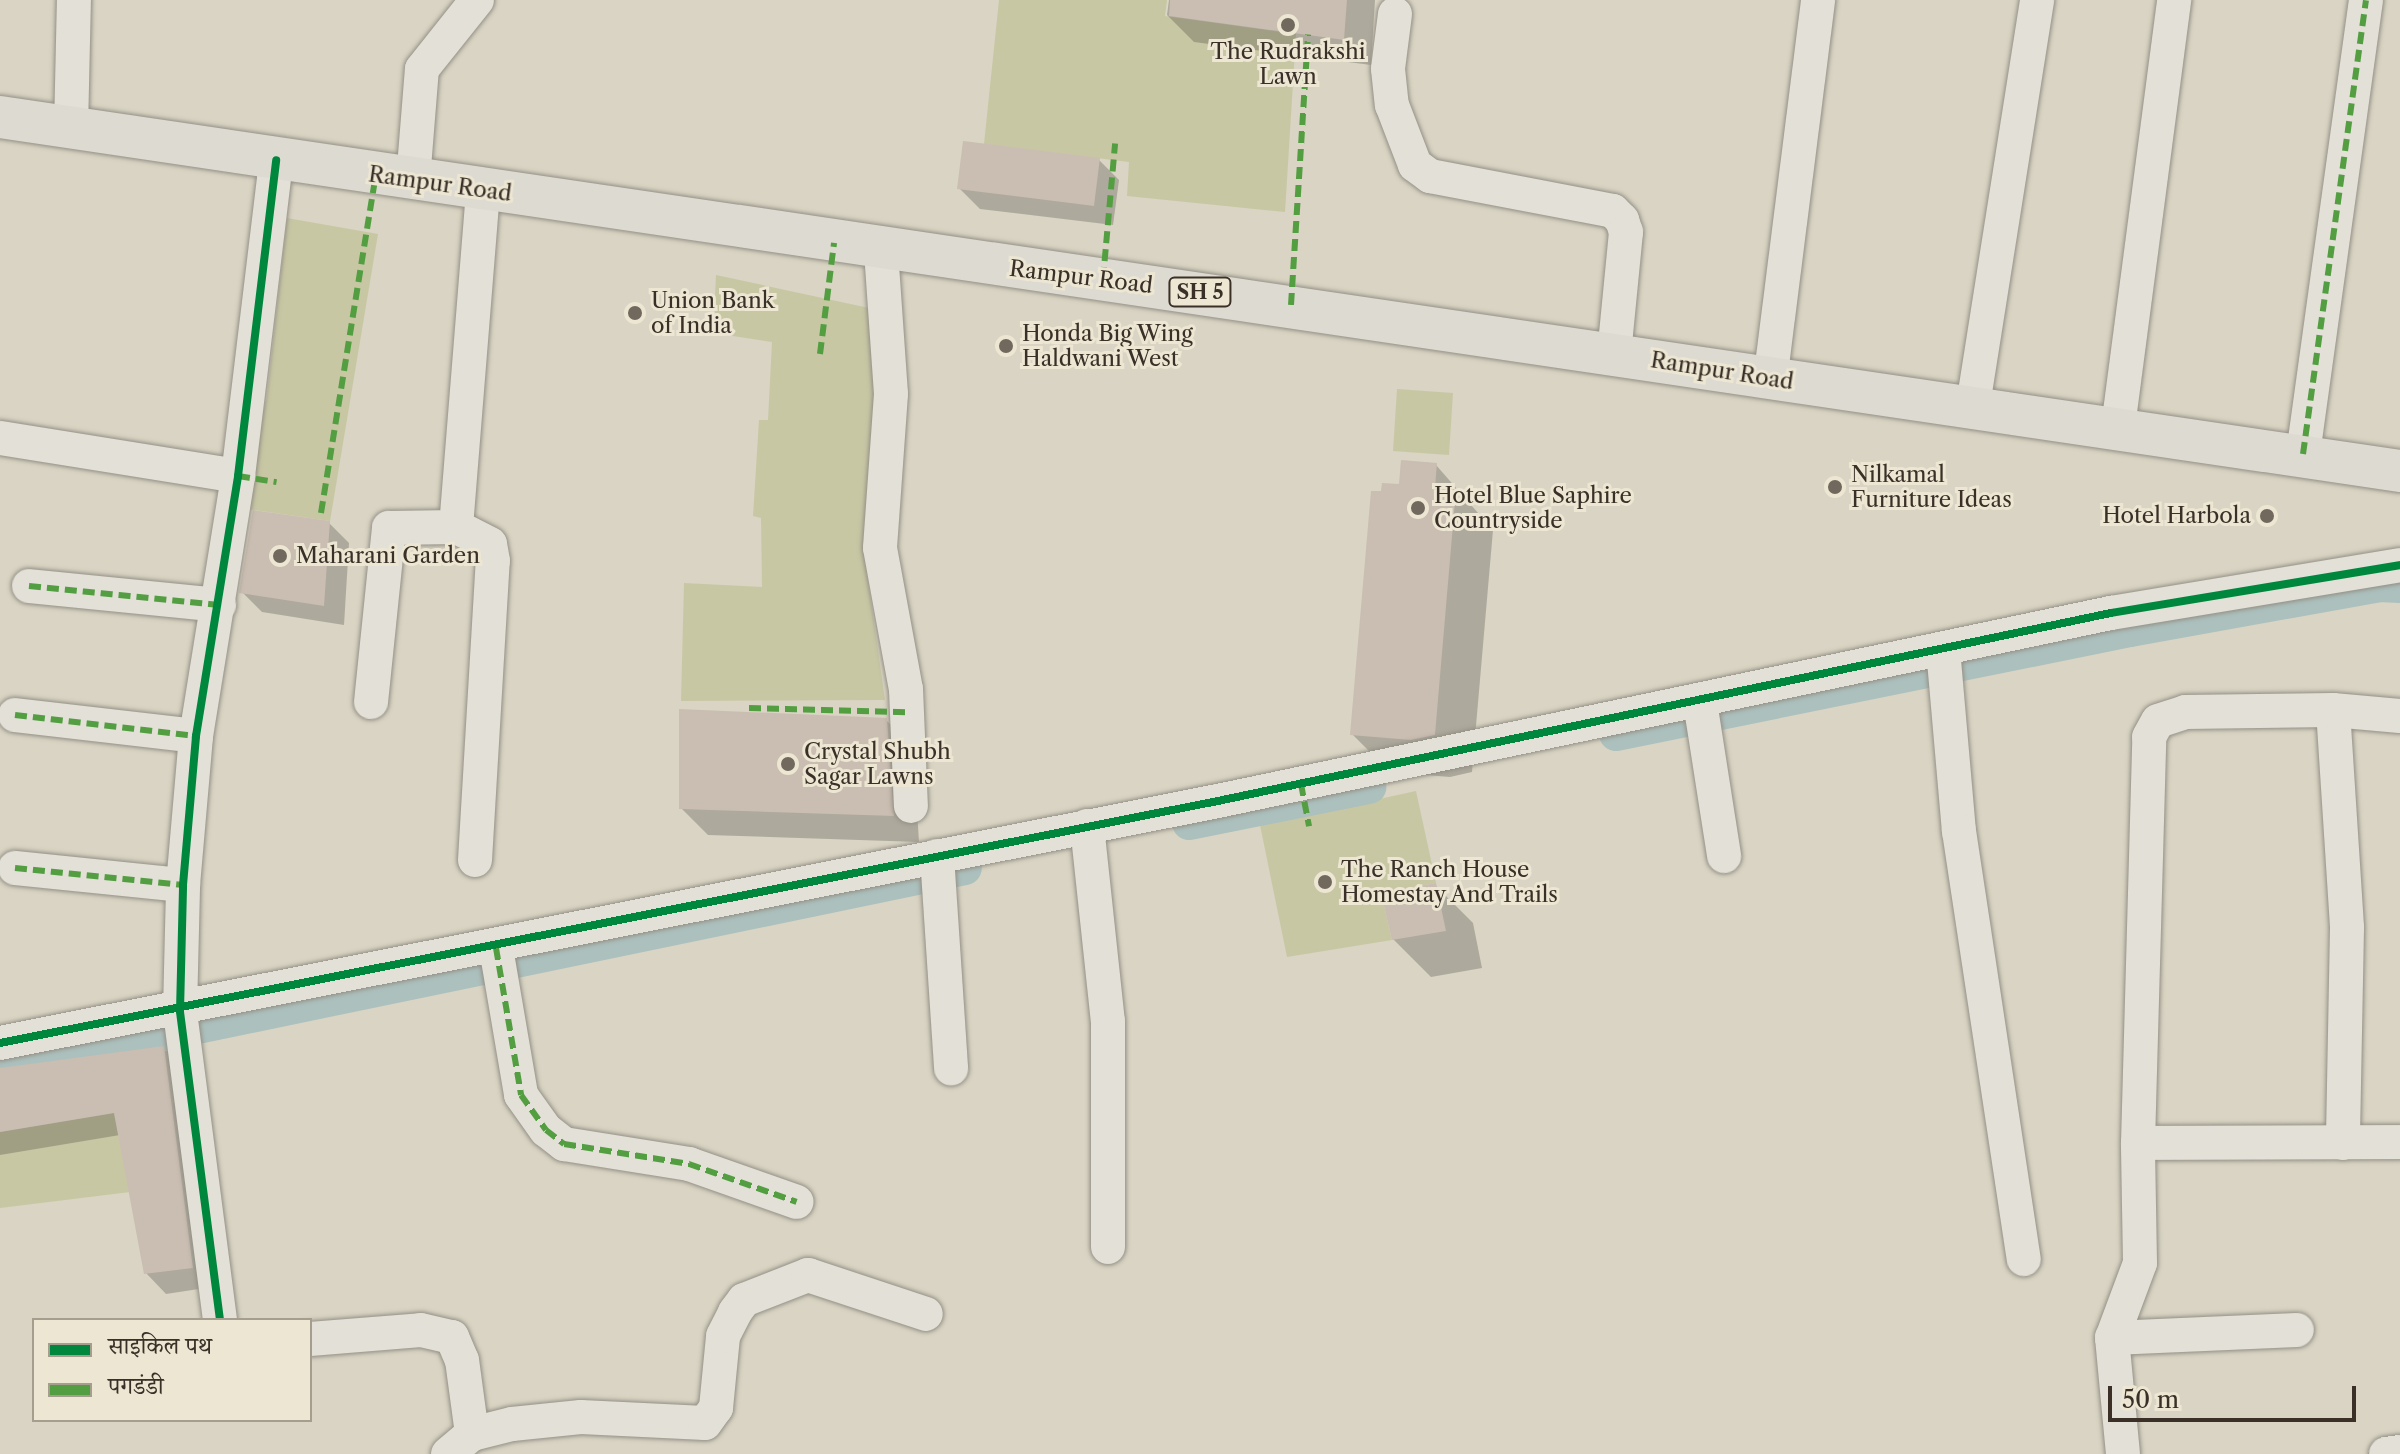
<!DOCTYPE html>
<html>
<head>
<meta charset="utf-8">
<style>
  body { margin:0 }
  #map { position:relative; width:2400px; height:1454px; overflow:hidden; background:#d9d4c3; font-family:"Libre Caslon Text","Noto Serif Devanagari",serif }
  div>[style] { position:absolute }
  .green>* { inset:0; background:#c8c7a4 }
  .shadow>* { inset:0; background:#0003 }
  .canal>* { height:34px; margin:-17px; padding:0 17px; transform-origin:17px; border-radius:17px; background:#acc0bd }
  .building>* { inset:0; background:#cabdb1 }
  .roads { filter:drop-shadow(0 0 2px #949086) drop-shadow(0 0 2px #949086) }
  .minor>* { height:34px; margin:-17px; padding:0 17px; transform-origin:17px; border-radius:17px; background:#e2e0d7 }
  .major>* { height:42px; margin:-21px; padding:0 21px; transform-origin:21px; border-radius:21px; background:#dddad1 }
  .quiet>* { height:6px; margin-top:-3px; transform-origin:0; background:repeating-linear-gradient(90deg,#529e41 0 12px,transparent 0 18px) }
  .cycleway>* { height:8px; margin:-4px; padding:0 4px; transform-origin:4px; border-radius:4px; background:#00873e }
  .dots>* { width:22px; height:22px; translate:-50% -50%; box-sizing:border-box; border:4px solid #ece6d3; border-radius:50% }
  span { translate:-50% -50%; white-space:nowrap; text-align:center; line-height:1.15; -webkit-text-stroke:6px #ece6d3; paint-order:stroke }
  .shield-label span { padding:2px 6px; background:#ece6d3; border:2px solid; border-radius:6px; -webkit-text-stroke-width:0 }
  .shield-label { font-size:20px; color:#3a3027; font-weight:700 }
  .poi-label { font-size:22px; color:#3a3027 }
  .left { translate:0 -50%; text-align:left }
  .right { translate:-100% -50%; text-align:right }
  .street-label { font-size:22px; color:#3a3027 }
  .legend { position:absolute; left:32px; top:1318px; width:280px; height:104px; box-sizing:border-box; background:#ece6d3; border:2px solid #a59d8e; margin:0; padding:10px 14px; list-style:none; font-size:24px; color:#3a3027 }
  .legend li { display:flex; align-items:center; gap:16px; height:40px }
  .legend b { width:40px; border:2px solid #a59d8e }
  .scale { position:absolute; left:2108px; top:1386px; width:248px; height:36px; box-sizing:border-box; border:4px solid #3a3027; border-top:0; padding-left:10px; font-size:24px; line-height:28px; white-space:nowrap; color:#3a3027; -webkit-text-stroke:6px #ece6d3; paint-order:stroke }
</style>
</head>
<body>
<div id="map">
  <div class="green">
    <i style="clip-path:polygon(999px 0,1167px 0,1165px 16px,1296px 34px,1285px 212px,1127px 196px,1129px 162px,984px 144px)"></i>
    <i style="clip-path:polygon(287px 218px,378px 234px,330px 521px,240px 508px,267px 396px)"></i>
    <i style="clip-path:polygon(716px 275px,869px 308px,884px 389px,867px 573px,885px 700px,681px 701px,684px 583px,762px 587px,761px 518px,753px 516px,759px 420px,768px 420px,772px 342px,713px 333px)"></i>
    <i style="clip-path:polygon(1397px 389px,1453px 393px,1449px 455px,1393px 451px)"></i>
    <i style="clip-path:polygon(1416px 791px,1436px 883px,1381px 893px,1392px 940px,1287px 957px,1260px 825px)"></i>
    <i style="clip-path:polygon(114px 1113px,130px 1192px,0 1208px,0 1132px)"></i>
  </div>
  <div class="shadow">
    <i style="clip-path:polygon(1169px 0,1375px 0,1371px 65px,1194px 42px,1167px 15px)"></i>
    <i style="clip-path:polygon(1099px 160px,1119px 180px,1113px 225px,980px 209px,959px 188px)"></i>
    <i style="clip-path:polygon(1436px 465px,1493px 530px,1472px 772px,1450px 777px,1390px 772px,1352px 734px,1383px 493px)"></i>
    <i style="clip-path:polygon(329px 523px,349px 543px,344px 625px,262px 612px,242px 592px)"></i>
    <i style="clip-path:polygon(886px 720px,913px 747px,919px 842px,708px 835px,681px 808px)"></i>
    <i style="clip-path:polygon(1435px 885px,1473px 923px,1482px 968px,1431px 977px,1393px 939px)"></i>
    <i style="clip-path:polygon(164px 1048px,184px 1068px,212px 1287px,166px 1294px,146px 1273px,120px 1135px,0 1155px,0 1070px)"></i>
  </div>
  <div class="canal">
    <i style="left:1616px;top:734px;width:524px;rotate:-11.44deg"></i>
    <i style="left:2130px;top:630px;width:253px;rotate:-10.2deg"></i>
    <i style="left:2379px;top:585px;width:21px;rotate:3deg"></i>
    <i style="left:1189px;top:823px;width:184px;rotate:-11.3deg"></i>
    <i style="left:4px;top:1057px;width:151px;rotate:-8deg"></i>
    <i style="left:154px;top:1036px;width:828px;rotate:-11.7deg"></i>
  </div>
  <div class="building">
    <i style="clip-path:polygon(1170px 0,1347px 0,1344px 40px,1169px 16px)"></i>
    <i style="clip-path:polygon(963px 141px,1100px 158px,1094px 206px,957px 189px)"></i>
    <i style="clip-path:polygon(1401px 460px,1437px 463px,1435px 488px,1456px 490px,1435px 735px,1411px 740px,1350px 735px,1371px 491px,1381px 491px,1382px 483px,1399px 484px)"></i>
    <i style="clip-path:polygon(253px 510px,330px 521px,324px 606px,239px 593px)"></i>
    <i style="clip-path:polygon(679px 709px,887px 718px,894px 816px,679px 809px)"></i>
    <i style="clip-path:polygon(1436px 883px,1446px 931px,1392px 940px,1381px 893px)"></i>
    <i style="clip-path:polygon(164px 1046px,193px 1268px,144px 1274px,114px 1113px,0 1132px,0 1068px)"></i>
  </div>
  <div class="roads">
    <div class="minor">
      <i style="left:1395px;top:14px;width:55px;rotate:97.3deg"></i>
      <i style="left:1388px;top:69px;width:36px;rotate:84deg"></i>
      <i style="left:1392px;top:105px;width:64px;rotate:69deg"></i>
      <i style="left:1415px;top:165px;width:19px;rotate:36deg"></i>
      <i style="left:1430px;top:176px;width:186px;rotate:10.8deg"></i>
      <i style="left:1613px;top:211px;width:13px;rotate:45deg"></i>
      <i style="left:1622px;top:220px;width:13px;rotate:72deg"></i>
      <i style="left:1626px;top:232px;width:123px;rotate:95.6deg"></i>
      <i style="left:71px;top:129px;width:129px;rotate:-88.7deg"></i>
      <i style="left:413px;top:180px;width:111px;rotate:-85.4deg"></i>
      <i style="left:422px;top:69px;width:88px;rotate:-51.4deg"></i>
      <i style="left:881px;top:251px;width:143px;rotate:86deg"></i>
      <i style="left:891px;top:394px;width:154px;rotate:94.1deg"></i>
      <i style="left:880px;top:548px;width:143px;rotate:79.6deg"></i>
      <i style="left:906px;top:689px;width:117px;rotate:87.6deg"></i>
      <i style="left:1770px;top:381px;width:384px;rotate:-82.8deg"></i>
      <i style="left:1973px;top:405px;width:410px;rotate:-81deg"></i>
      <i style="left:2118px;top:427px;width:431px;rotate:-82.5deg"></i>
      <i style="left:0;top:438px;width:241px;rotate:9.1deg"></i>
      <i style="left:2303px;top:454px;width:458px;rotate:-82.1deg"></i>
      <i style="left:29px;top:586px;width:191px;rotate:5.7deg"></i>
      <i style="left:1943px;top:649px;width:183px;rotate:85deg"></i>
      <i style="left:1959px;top:831px;width:433px;rotate:81.4deg"></i>
      <i style="left:371px;top:702px;width:175px;rotate:-84.1deg"></i>
      <i style="left:389px;top:528px;width:67px;rotate:-0.9deg"></i>
      <i style="left:1700px;top:702px;width:156px;rotate:81.1deg"></i>
      <i style="left:2333px;top:710px;width:218px;rotate:86.3deg"></i>
      <i style="left:2347px;top:928px;width:215px;rotate:91.1deg"></i>
      <i style="left:15px;top:715px;width:182px;rotate:6.6deg"></i>
      <i style="left:1087px;top:826px;width:196px;rotate:83.9deg"></i>
      <i style="left:1108px;top:1021px;width:226px;rotate:90deg"></i>
      <i style="left:937px;top:856px;width:213px;rotate:86.2deg"></i>
      <i style="left:475px;top:860px;width:300px;rotate:-86.6deg"></i>
      <i style="left:493px;top:561px;width:17px;rotate:-100deg"></i>
      <i style="left:490px;top:544px;width:38px;rotate:-153deg"></i>
      <i style="left:456px;top:527px;width:338px;rotate:-85.4deg"></i>
      <i style="left:15px;top:868px;width:169px;rotate:5.8deg"></i>
      <i style="left:496px;top:948px;width:149px;rotate:80.3deg"></i>
      <i style="left:521px;top:1095px;width:43px;rotate:54.5deg"></i>
      <i style="left:546px;top:1130px;width:23px;rotate:38deg"></i>
      <i style="left:564px;top:1144px;width:127px;rotate:9.1deg"></i>
      <i style="left:689px;top:1164px;width:114px;rotate:19.4deg"></i>
      <i style="left:0;top:1043px;width:1237px;rotate:-11.24deg"></i>
      <i style="left:1213px;top:802px;width:918px;rotate:-11.89deg"></i>
      <i style="left:2111px;top:613px;width:293px;rotate:-9.4deg"></i>
      <i style="left:2138px;top:1143px;width:262px;rotate:-0.2deg"></i>
      <i style="left:220px;top:1320px;width:312px;rotate:-97.4deg"></i>
      <i style="left:180px;top:1011px;width:126px;rotate:-88.6deg"></i>
      <i style="left:183px;top:885px;width:150px;rotate:-85deg"></i>
      <i style="left:196px;top:736px;width:263px;rotate:-80.8deg"></i>
      <i style="left:238px;top:476px;width:318px;rotate:-83.1deg"></i>
      <i style="left:2112px;top:1338px;width:185px;rotate:-2.5deg"></i>
      <i style="left:310px;top:1339px;width:111px;rotate:-4.6deg"></i>
      <i style="left:421px;top:1330px;width:32px;rotate:13deg"></i>
      <i style="left:452px;top:1337px;width:25px;rotate:67deg"></i>
      <i style="left:462px;top:1360px;width:75px;rotate:82.3deg"></i>
      <i style="left:448px;top:1454px;width:31px;rotate:-40deg"></i>
      <i style="left:472px;top:1434px;width:41px;rotate:-14deg"></i>
      <i style="left:512px;top:1424px;width:69px;rotate:-5.8deg"></i>
      <i style="left:581px;top:1417px;width:124px;rotate:2.8deg"></i>
      <i style="left:705px;top:1423px;width:19px;rotate:-54deg"></i>
      <i style="left:716px;top:1408px;width:72px;rotate:-84.4deg"></i>
      <i style="left:723px;top:1336px;width:27px;rotate:-63deg"></i>
      <i style="left:735px;top:1312px;width:15px;rotate:-53deg"></i>
      <i style="left:744px;top:1300px;width:69px;rotate:-21.3deg"></i>
      <i style="left:808px;top:1275px;width:124px;rotate:18.3deg"></i>
      <i style="left:2123px;top:1454px;width:117px;rotate:-95.4deg"></i>
      <i style="left:2112px;top:1338px;width:80px;rotate:-69.5deg"></i>
      <i style="left:2140px;top:1263px;width:120px;rotate:-91deg"></i>
      <i style="left:2138px;top:1143px;width:406px;rotate:-88.4deg"></i>
      <i style="left:2149px;top:737px;width:18px;rotate:-61deg"></i>
      <i style="left:2158px;top:721px;width:28px;rotate:-18deg"></i>
      <i style="left:2185px;top:712px;width:148px;rotate:-0.8deg"></i>
      <i style="left:2333px;top:710px;width:67px;rotate:5.1deg"></i>
      <i style="left:2386px;top:1454px;width:14px;rotate:-8deg"></i>
    </div>
    <div class="major">
      <i style="left:0;top:117px;width:2426px;rotate:8.39deg"></i>
    </div>
  </div>
  <div class="quiet">
    <i style="left:1103px;top:279px;width:136px;rotate:-84.9deg"></i>
    <i style="left:1291px;top:305px;width:271px;rotate:-86.4deg"></i>
    <i style="left:820px;top:354px;width:112px;rotate:-82.8deg"></i>
    <i style="left:2303px;top:454px;width:458px;rotate:-82.1deg"></i>
    <i style="left:238px;top:476px;width:39px;rotate:9deg"></i>
    <i style="left:321px;top:513px;width:343px;rotate:-80.8deg"></i>
    <i style="left:29px;top:586px;width:191px;rotate:5.7deg"></i>
    <i style="left:749px;top:708px;width:158px;rotate:1.5deg"></i>
    <i style="left:15px;top:715px;width:182px;rotate:6.6deg"></i>
    <i style="left:1301px;top:784px;width:43px;rotate:79.2deg"></i>
    <i style="left:15px;top:868px;width:169px;rotate:5.8deg"></i>
    <i style="left:496px;top:948px;width:149px;rotate:80.3deg"></i>
    <i style="left:521px;top:1095px;width:43px;rotate:54.5deg"></i>
    <i style="left:546px;top:1130px;width:23px;rotate:38deg"></i>
    <i style="left:564px;top:1144px;width:127px;rotate:9.1deg"></i>
    <i style="left:689px;top:1164px;width:114px;rotate:19.4deg"></i>
  </div>
  <div class="cycleway">
    <i style="left:0;top:1043px;width:1237px;rotate:-11.24deg"></i>
    <i style="left:1213px;top:802px;width:918px;rotate:-11.89deg"></i>
    <i style="left:2111px;top:613px;width:293px;rotate:-9.4deg"></i>
    <i style="left:220px;top:1320px;width:312px;rotate:-97.4deg"></i>
    <i style="left:180px;top:1011px;width:126px;rotate:-88.6deg"></i>
    <i style="left:183px;top:885px;width:150px;rotate:-85deg"></i>
    <i style="left:196px;top:736px;width:263px;rotate:-80.8deg"></i>
    <i style="left:238px;top:476px;width:318px;rotate:-83.1deg"></i>
  </div>
  <div class="dots">
    <i style="left:1288px;top:25px;background:#72695e"></i>
    <i style="left:635px;top:313px;background:#72695e"></i>
    <i style="left:1006px;top:346px;background:#72695e"></i>
    <i style="left:1835px;top:487px;background:#72695e"></i>
    <i style="left:1418px;top:508px;background:#72695e"></i>
    <i style="left:2267px;top:516px;background:#72695e"></i>
    <i style="left:280px;top:556px;background:#72695e"></i>
    <i style="left:788px;top:764px;background:#72695e"></i>
    <i style="left:1325px;top:882px;background:#72695e"></i>
  </div>
  <div class="shield-label">
    <span style="left:1200px;top:292px">SH 5</span>
  </div>
  <div class="poi-label">
    <span style="left:1288px;top:64px">The Rudrakshi<br>Lawn</span>
    <span class="left" style="left:651px;top:313px">Union Bank<br>of India</span>
    <span class="left" style="left:1022px;top:346px">Honda Big Wing<br>Haldwani West</span>
    <span class="left" style="left:1851px;top:487px">Nilkamal<br>Furniture Ideas</span>
    <span class="left" style="left:1434px;top:508px">Hotel Blue Saphire<br>Countryside</span>
    <span class="right" style="left:2251px;top:516px">Hotel Harbola</span>
    <span class="left" style="left:296px;top:556px">Maharani Garden</span>
    <span class="left" style="left:804px;top:764px">Crystal Shubh<br>Sagar Lawns</span>
    <span class="left" style="left:1341px;top:882px">The Ranch House<br>Homestay And Trails</span>
  </div>
  <div class="street-label">
    <span style="left:440px;top:184px;rotate:8deg">Rampur Road</span>
    <span style="left:1081px;top:277px;rotate:7deg">Rampur Road</span>
    <span style="left:1722px;top:371px;rotate:9deg">Rampur Road</span>
  </div>
  <ul class="legend">
  <li><b style="height:10px;background:#00873e"></b>साइकिल पथ</li>
  <li><b style="height:10px;background:#529e41"></b>पगडंडी</li>
  </ul>
  <div class="scale">50 m</div>
</div>
</body>
</html>
